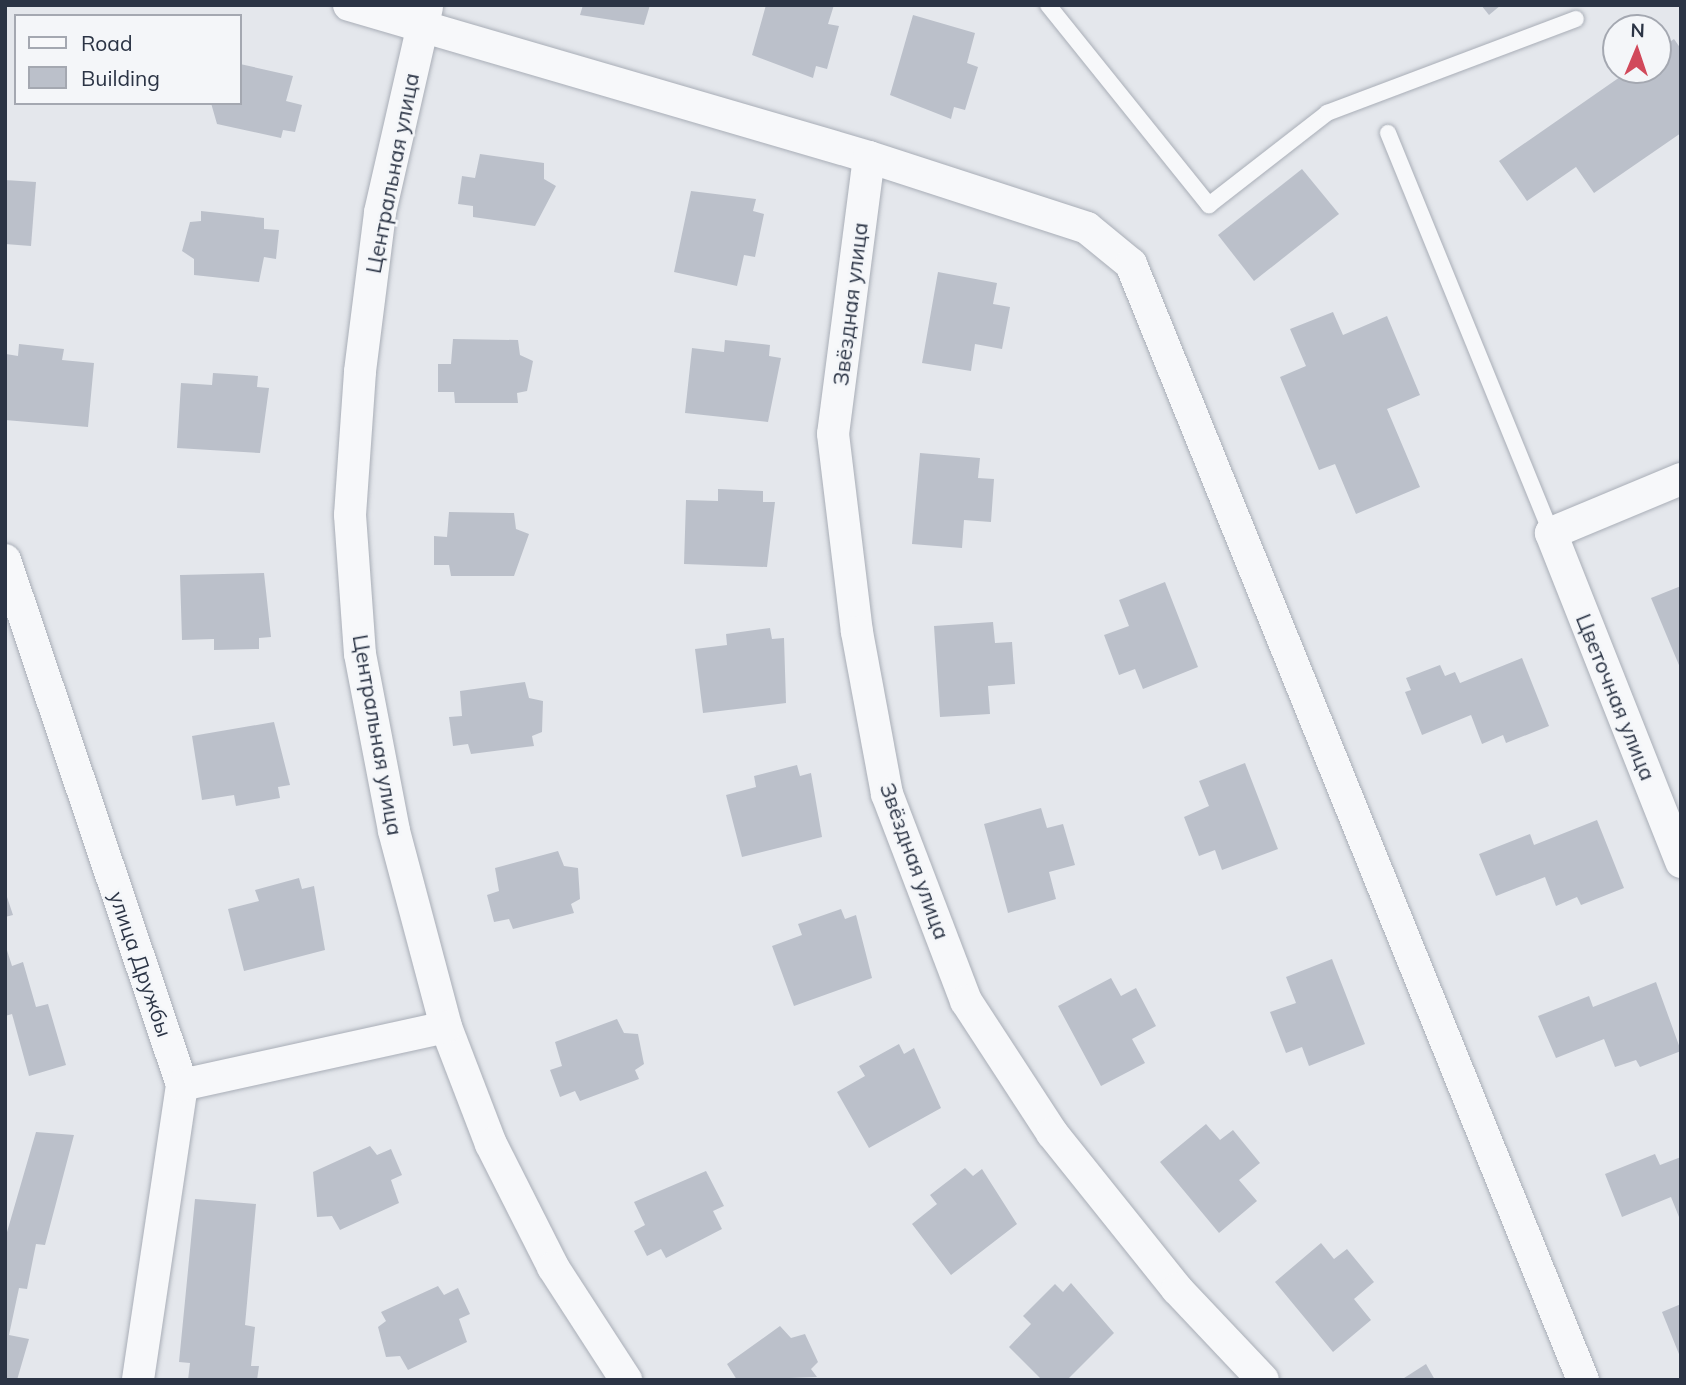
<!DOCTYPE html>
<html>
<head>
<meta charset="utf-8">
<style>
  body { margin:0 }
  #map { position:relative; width:1686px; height:1385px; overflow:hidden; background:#e4e7ec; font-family:Mulish,sans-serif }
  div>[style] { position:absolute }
  .building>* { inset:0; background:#bbc0ca }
  .roads { filter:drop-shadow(0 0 2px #a9aeb7) drop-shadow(0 0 2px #a9aeb7) }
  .lane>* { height:16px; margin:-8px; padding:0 8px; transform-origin:8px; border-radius:8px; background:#f7f8fa }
  .street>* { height:32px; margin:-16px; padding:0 16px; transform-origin:16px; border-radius:16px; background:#f7f8fa }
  span { translate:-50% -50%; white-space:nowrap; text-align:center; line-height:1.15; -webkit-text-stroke:5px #f4f6f9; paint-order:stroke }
  .street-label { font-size:21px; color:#2b3445 }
  .frame { position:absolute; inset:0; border:7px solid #2b3445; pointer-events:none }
  .legend { position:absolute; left:14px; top:14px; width:228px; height:91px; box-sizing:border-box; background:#f4f6f9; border:2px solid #a4a8b1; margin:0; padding:9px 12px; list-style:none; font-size:21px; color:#2b3445 }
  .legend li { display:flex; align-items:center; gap:14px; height:35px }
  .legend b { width:35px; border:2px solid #a4a8b1 }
  .north { position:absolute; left:1602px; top:14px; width:70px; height:70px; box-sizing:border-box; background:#f4f6f9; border:2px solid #a4a8b1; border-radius:50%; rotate:2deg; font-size:19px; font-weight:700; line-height:28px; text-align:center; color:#2b3445 }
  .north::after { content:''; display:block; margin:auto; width:24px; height:32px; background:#d1495b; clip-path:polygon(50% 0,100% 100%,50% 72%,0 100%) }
</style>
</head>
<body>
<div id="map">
  <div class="building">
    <i style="clip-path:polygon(583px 5px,650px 5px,644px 25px,580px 15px)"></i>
    <i style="clip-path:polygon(766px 5px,834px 5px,828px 24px,839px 26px,827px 69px,816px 66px,813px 78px,752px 55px)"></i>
    <i style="clip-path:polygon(1481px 5px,1501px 5px,1489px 15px)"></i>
    <i style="clip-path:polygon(913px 15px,975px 33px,967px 63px,978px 67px,965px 110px,954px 107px,951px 119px,890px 95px)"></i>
    <i style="clip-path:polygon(1674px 39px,1681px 49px,1681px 133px,1594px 193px,1576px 167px,1527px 201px,1499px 161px,1630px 70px,1658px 70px,1658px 50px)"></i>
    <i style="clip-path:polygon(240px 64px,293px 76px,286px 101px,302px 105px,295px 132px,283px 130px,281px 138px,217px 124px,211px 103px,240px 103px)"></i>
    <i style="clip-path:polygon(480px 154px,544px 163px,544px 179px,556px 186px,535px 226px,473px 217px,473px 206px,458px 204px,462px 176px,475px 178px)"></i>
    <i style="clip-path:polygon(1302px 169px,1339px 214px,1254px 281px,1218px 235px)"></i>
    <i style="clip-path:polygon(5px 180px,36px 182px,31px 246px,5px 244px)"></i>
    <i style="clip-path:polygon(691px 191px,756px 199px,753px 211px,764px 214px,755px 257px,744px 255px,737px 286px,674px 272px)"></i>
    <i style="clip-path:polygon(201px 211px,264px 218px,264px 229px,279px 230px,276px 259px,264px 257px,259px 282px,194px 275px,194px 259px,182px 251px,190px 222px,201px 221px)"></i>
    <i style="clip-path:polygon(938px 272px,997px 283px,993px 304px,1010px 307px,1002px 349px,975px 344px,971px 371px,922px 363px)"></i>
    <i style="clip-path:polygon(1333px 312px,1343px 335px,1387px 316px,1420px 395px,1387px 409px,1420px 487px,1356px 514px,1335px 464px,1319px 470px,1280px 377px,1306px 366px,1290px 329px)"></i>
    <i style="clip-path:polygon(453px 339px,518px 340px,520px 355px,533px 361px,527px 391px,517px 393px,518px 403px,455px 403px,454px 392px,438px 392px,438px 364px,451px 364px)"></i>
    <i style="clip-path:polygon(725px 340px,770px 345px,769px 356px,781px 358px,768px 422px,685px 413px,692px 348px,724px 352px)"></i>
    <i style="clip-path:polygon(19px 344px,64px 349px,62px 360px,94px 363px,88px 427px,5px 420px,6px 354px,18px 356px)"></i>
    <i style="clip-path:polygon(213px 373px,258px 376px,257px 387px,269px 388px,260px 453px,177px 448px,181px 383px,212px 385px)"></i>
    <i style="clip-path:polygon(920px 453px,980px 458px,978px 478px,994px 479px,991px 522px,964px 520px,962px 548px,912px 544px)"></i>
    <i style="clip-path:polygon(718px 489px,763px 491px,763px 502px,775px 502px,767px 567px,684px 564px,686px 500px,718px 501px)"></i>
    <i style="clip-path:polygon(449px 512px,514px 513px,516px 529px,529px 534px,514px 576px,451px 576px,449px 565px,434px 565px,434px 536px,447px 537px)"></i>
    <i style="clip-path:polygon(264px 573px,271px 637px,259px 638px,259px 649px,214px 650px,214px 639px,182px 640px,180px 575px)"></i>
    <i style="clip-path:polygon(1165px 582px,1198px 667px,1143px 689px,1135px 669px,1119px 675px,1104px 635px,1129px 626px,1119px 600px)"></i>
    <i style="clip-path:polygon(1681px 586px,1681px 670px,1651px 598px)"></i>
    <i style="clip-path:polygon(993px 622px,995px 643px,1012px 642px,1015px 684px,988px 686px,990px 714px,940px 717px,934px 626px)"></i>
    <i style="clip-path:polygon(770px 628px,772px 639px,784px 638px,786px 703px,703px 713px,695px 649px,727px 645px,726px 634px)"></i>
    <i style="clip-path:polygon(1522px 658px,1549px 726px,1506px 743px,1503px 735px,1482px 744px,1471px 715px,1422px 735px,1405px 692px,1411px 690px,1406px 678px,1440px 665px,1445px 676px,1455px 672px,1460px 683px)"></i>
    <i style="clip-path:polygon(525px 682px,529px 698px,543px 701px,542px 732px,532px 736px,534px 746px,471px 754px,468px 744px,453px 746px,449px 717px,462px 716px,460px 691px)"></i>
    <i style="clip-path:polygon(274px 722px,290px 785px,278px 787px,280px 798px,236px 806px,234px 795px,202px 800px,192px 736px)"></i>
    <i style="clip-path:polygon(1245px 763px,1278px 849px,1222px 870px,1215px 850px,1199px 856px,1184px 817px,1209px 806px,1199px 781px)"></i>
    <i style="clip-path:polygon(797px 765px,800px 776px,811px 773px,822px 837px,742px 857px,726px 795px,756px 787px,754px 776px)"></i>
    <i style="clip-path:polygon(1041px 808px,1047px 828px,1063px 824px,1075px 865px,1049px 872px,1056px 899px,1008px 913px,984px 824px)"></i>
    <i style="clip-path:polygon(1597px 820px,1624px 888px,1581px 905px,1577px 897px,1556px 906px,1545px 877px,1496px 896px,1479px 854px,1530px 834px,1534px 845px)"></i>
    <i style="clip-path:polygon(558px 851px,564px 866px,578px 868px,580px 899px,571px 904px,574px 913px,513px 929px,509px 919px,494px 922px,487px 895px,499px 891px,495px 868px)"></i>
    <i style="clip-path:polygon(299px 878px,302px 889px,314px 886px,325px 950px,244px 971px,228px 909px,259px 901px,255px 890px)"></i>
    <i style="clip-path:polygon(5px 891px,13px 915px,5px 917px)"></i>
    <i style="clip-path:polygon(841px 909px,845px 919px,856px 915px,872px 978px,794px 1006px,772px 946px,802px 935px,798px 924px)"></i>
    <i style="clip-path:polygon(5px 944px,12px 966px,23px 962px,36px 1007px,48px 1004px,66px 1065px,29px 1076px,12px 1014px,5px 1016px)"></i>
    <i style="clip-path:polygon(1332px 959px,1365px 1044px,1309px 1066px,1302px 1047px,1286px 1053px,1270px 1012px,1296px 1003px,1286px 977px)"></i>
    <i style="clip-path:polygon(1111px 978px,1121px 996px,1136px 988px,1156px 1026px,1132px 1039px,1145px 1063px,1101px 1086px,1058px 1006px)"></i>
    <i style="clip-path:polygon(1656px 982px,1681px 1051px,1640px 1067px,1636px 1060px,1615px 1067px,1604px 1039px,1556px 1058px,1538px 1016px,1589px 996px,1593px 1007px)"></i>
    <i style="clip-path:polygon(617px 1019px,624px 1033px,638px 1034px,644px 1064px,635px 1070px,639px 1079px,580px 1101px,575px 1091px,560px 1097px,550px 1070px,562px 1066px,555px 1042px)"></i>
    <i style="clip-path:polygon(899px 1044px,904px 1054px,914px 1048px,941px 1108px,869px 1148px,837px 1092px,865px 1076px,859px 1066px)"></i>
    <i style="clip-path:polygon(1206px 1124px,1220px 1140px,1233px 1130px,1260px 1163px,1239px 1180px,1257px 1201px,1219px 1233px,1160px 1162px)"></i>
    <i style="clip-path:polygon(36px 1132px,74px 1135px,45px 1245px,36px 1244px,27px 1289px,19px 1288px,9px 1335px,29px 1339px,17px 1380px,5px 1380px,5px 1239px)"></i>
    <i style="clip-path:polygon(370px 1146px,377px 1155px,391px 1149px,402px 1175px,391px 1180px,399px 1203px,340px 1230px,332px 1216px,317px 1217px,313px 1172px)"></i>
    <i style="clip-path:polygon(1655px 1154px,1660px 1165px,1681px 1157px,1681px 1222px,1671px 1197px,1622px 1217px,1605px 1174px)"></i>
    <i style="clip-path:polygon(965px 1168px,973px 1176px,982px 1169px,1017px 1224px,951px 1275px,912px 1224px,937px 1204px,930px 1195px)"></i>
    <i style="clip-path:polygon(706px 1171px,724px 1206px,713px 1211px,722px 1229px,666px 1258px,661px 1249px,647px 1256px,634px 1231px,645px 1225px,634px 1202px)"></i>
    <i style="clip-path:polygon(195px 1199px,256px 1204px,245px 1325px,255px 1327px,251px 1366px,259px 1366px,257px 1380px,188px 1380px,190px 1363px,179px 1362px)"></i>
    <i style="clip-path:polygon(1321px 1243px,1334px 1259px,1347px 1249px,1374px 1282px,1354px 1299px,1371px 1320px,1333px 1352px,1275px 1282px)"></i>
    <i style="clip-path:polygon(1071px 1283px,1114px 1333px,1067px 1380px,1042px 1380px,1009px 1347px,1031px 1324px,1023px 1316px,1055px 1284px,1063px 1292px)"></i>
    <i style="clip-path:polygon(438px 1286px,444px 1295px,458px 1288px,470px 1314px,459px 1319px,467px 1342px,408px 1370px,400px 1356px,386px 1357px,378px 1327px,386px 1321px,381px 1312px)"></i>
    <i style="clip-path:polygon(1681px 1304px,1681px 1359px,1662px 1312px)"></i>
    <i style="clip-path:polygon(780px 1326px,791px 1338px,805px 1334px,818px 1362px,811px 1369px,817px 1377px,737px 1380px,727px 1364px)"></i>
    <i style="clip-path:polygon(1426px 1364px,1435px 1380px,1401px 1380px)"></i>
  </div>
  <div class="roads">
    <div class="lane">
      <i style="left:1048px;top:5px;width:257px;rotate:51.2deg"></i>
      <i style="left:1209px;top:205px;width:150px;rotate:-37.9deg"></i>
      <i style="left:1327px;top:113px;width:266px;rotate:-20.7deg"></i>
      <i style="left:1388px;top:133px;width:432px;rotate:67.8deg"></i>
    </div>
    <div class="street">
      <i style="left:349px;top:5px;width:542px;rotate:16.29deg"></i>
      <i style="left:869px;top:157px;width:229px;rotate:18deg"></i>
      <i style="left:1087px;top:228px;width:57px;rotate:39.3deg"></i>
      <i style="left:1131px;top:264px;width:1204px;rotate:67.95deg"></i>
      <i style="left:427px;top:7px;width:211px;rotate:102.9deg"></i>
      <i style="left:380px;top:213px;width:160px;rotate:97.2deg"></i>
      <i style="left:360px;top:372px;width:143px;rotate:94deg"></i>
      <i style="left:350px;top:515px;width:139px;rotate:85.9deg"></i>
      <i style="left:360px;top:654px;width:180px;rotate:79.1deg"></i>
      <i style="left:394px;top:831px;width:203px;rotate:75.1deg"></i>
      <i style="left:446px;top:1027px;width:125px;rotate:69deg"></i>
      <i style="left:491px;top:1144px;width:138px;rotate:63.2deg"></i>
      <i style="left:553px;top:1267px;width:135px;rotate:57.1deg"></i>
      <i style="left:869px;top:157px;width:279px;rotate:97.4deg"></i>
      <i style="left:833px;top:434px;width:199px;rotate:83.1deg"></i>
      <i style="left:857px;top:632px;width:165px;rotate:79.5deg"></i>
      <i style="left:887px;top:794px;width:222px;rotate:69.1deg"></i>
      <i style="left:966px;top:1001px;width:158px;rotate:56.9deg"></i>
      <i style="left:1052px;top:1133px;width:200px;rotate:51.3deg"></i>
      <i style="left:1177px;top:1289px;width:125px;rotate:46.6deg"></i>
      <i style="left:1681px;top:479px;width:141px;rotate:157.4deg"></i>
      <i style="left:1551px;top:533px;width:354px;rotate:68.4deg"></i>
      <i style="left:5px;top:560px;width:554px;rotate:71.37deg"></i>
      <i style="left:182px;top:1085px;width:298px;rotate:98.5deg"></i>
      <i style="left:182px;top:1085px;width:270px;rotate:-12.4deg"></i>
    </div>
  </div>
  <div class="street-label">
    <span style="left:392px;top:173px;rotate:-79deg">Центральная улица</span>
    <span style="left:850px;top:304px;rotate:-83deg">Звёздная улица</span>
    <span style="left:1616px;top:697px;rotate:68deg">Цветочная улица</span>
    <span style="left:378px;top:735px;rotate:80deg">Центральная улица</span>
    <span style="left:915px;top:861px;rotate:70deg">Звёздная улица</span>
    <span style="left:141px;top:964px;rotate:71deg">улица Дружбы</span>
  </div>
  <div class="frame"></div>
  <ul class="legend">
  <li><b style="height:9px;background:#f7f8fa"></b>Road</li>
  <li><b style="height:19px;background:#bbc0ca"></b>Building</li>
  </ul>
  <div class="north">N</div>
</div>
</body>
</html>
